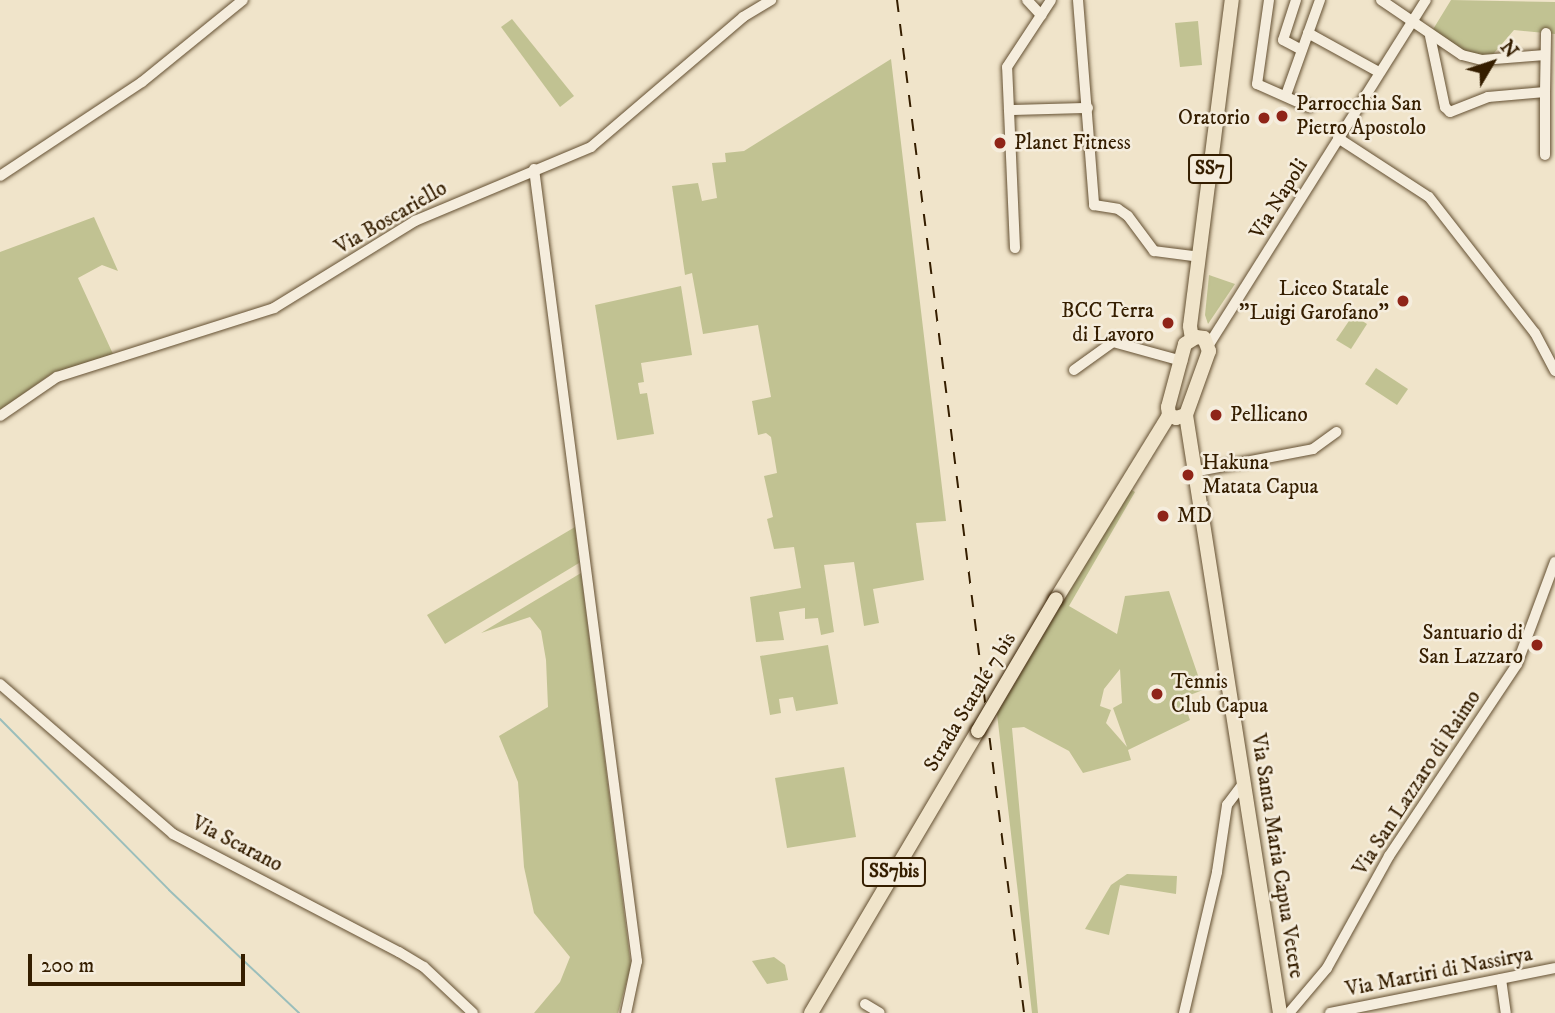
<!DOCTYPE html>
<html>
<head>
<meta charset="utf-8">
<style>
  body { margin:0 }
  #map { position:relative; width:1555px; height:1013px; overflow:hidden; background:#f0e4ca; font-family:"IM FELL DW Pica",serif }
  div>[style] { position:absolute }
  .green>* { inset:0; background:#c1c292 }
  .stream>* { height:2px; margin:-1px; padding:0 1px; transform-origin:1px; border-radius:1px; background:#9bbebb }
  .roads { filter:drop-shadow(0 0 2px #645032) drop-shadow(0 0 2px #645032) }
  .minor>* { height:10px; margin:-5px; padding:0 5px; transform-origin:5px; border-radius:5px; background:#f5eddd }
  .major>* { height:14px; margin:-7px; padding:0 7px; transform-origin:7px; border-radius:7px; background:#f0e4ca }
  .rail>* { height:2px; margin-top:-1px; transform-origin:0; background:repeating-linear-gradient(90deg,#351e00 0 12px,transparent 0 24px) }
  .bridges { filter:drop-shadow(0 0 2px #351e00) drop-shadow(0 0 2px #351e00) }
  .major-bridge>* { height:14px; margin:-7px; padding:0 7px; transform-origin:7px; border-radius:7px; background:#f0e4ca }
  .dots>* { width:19px; height:19px; translate:-50% -50%; box-sizing:border-box; border:4px solid #f5eddd; border-radius:50% }
  span { translate:-50% -50%; white-space:nowrap; text-align:center; line-height:1.15; -webkit-text-stroke:5px #f5eddd; paint-order:stroke }
  .shield-label span { padding:2px 5px; background:#f5eddd; border:2px solid; border-radius:5px; -webkit-text-stroke-width:0 }
  .shield-label { font-size:19px; color:#351e00; font-weight:700 }
  .poi-label { font-size:21px; color:#351e00 }
  .left { translate:0 -50%; text-align:left }
  .right { translate:-100% -50%; text-align:right }
  .street-label { font-size:21px; color:#351e00 }
  .north { position:absolute; left:1457px; top:28px; width:70px; height:70px; -webkit-text-stroke:5px #f5eddd; paint-order:stroke; rotate:51deg; font-size:19px; font-weight:700; line-height:28px; text-align:center; color:#351e00 }
  .north::after { content:''; display:block; margin:auto; width:24px; height:32px; background:#351e00; clip-path:polygon(50% 0,100% 100%,50% 72%,0 100%) }
  .scale { position:absolute; left:28px; top:954px; width:217px; height:32px; box-sizing:border-box; border:4px solid #351e00; border-top:0; padding-left:9px; font-size:21px; line-height:24px; white-space:nowrap; color:#351e00; -webkit-text-stroke:5px #f5eddd; paint-order:stroke }
</style>
</head>
<body>
<div id="map">
  <div class="green">
    <i style="clip-path:polygon(1451px 0,1555px 2px,1555px 34px,1514px 30px,1488px 60px,1469px 57px,1432px 31px)"></i>
    <i style="clip-path:polygon(512px 19px,574px 96px,560px 107px,501px 27px)"></i>
    <i style="clip-path:polygon(1198px 21px,1202px 65px,1180px 67px,1175px 23px)"></i>
    <i style="clip-path:polygon(891px 59px,946px 521px,916px 523px,924px 580px,873px 589px,879px 623px,864px 626px,854px 562px,824px 565px,834px 632px,821px 635px,818px 618px,805px 619px,805px 608px,779px 612px,784px 640px,756px 642px,750px 597px,801px 588px,794px 547px,774px 549px,767px 519px,773px 517px,764px 476px,777px 473px,771px 437px,766px 433px,758px 435px,752px 401px,771px 397px,758px 325px,703px 334px,692px 273px,685px 275px,672px 186px,698px 183px,702px 201px,717px 198px,712px 163px,726px 162px,725px 153px,744px 151px)"></i>
    <i style="clip-path:polygon(94px 217px,118px 271px,102px 265px,78px 278px,113px 354px,51px 374px,0 410px,0 252px)"></i>
    <i style="clip-path:polygon(1209px 275px,1235px 284px,1208px 324px,1205px 315px)"></i>
    <i style="clip-path:polygon(681px 286px,692px 355px,641px 363px,644px 382px,638px 383px,640px 394px,647px 393px,654px 434px,617px 440px,595px 305px)"></i>
    <i style="clip-path:polygon(1353px 315px,1367px 324px,1351px 349px,1336px 340px)"></i>
    <i style="clip-path:polygon(1376px 368px,1408px 389px,1397px 405px,1365px 384px)"></i>
    <i style="clip-path:polygon(evenodd,1130px 489px,1135px 492px,1069px 606px,1117px 634px,1125px 596px,1169px 591px,1203px 690px,1182px 698px,1190px 720px,1128px 750px,1131px 760px,1083px 773px,1069px 751px,1024px 727px,1012px 728px,1038px 1013px,1032px 1013px,997px 714px,1130px 489px,1120px 669px,1122px 703px,1113px 708px,1127px 747px,1106px 723px,1111px 710px,1100px 706px,1104px 689px,1120px 669px)"></i>
    <i style="clip-path:polygon(575px 527px,579px 563px,445px 644px,427px 615px)"></i>
    <i style="clip-path:polygon(581px 573px,631px 966px,618px 1013px,534px 1013px,560px 982px,570px 957px,534px 913px,524px 867px,518px 782px,499px 736px,548px 707px,546px 660px,541px 631px,530px 617px,481px 633px)"></i>
    <i style="clip-path:polygon(828px 645px,838px 704px,796px 711px,793px 697px,779px 699px,781px 713px,770px 715px,760px 656px)"></i>
    <i style="clip-path:polygon(844px 767px,856px 837px,787px 848px,775px 778px)"></i>
    <i style="clip-path:polygon(1127px 874px,1177px 876px,1176px 894px,1120px 885px,1109px 935px,1085px 929px,1111px 885px)"></i>
    <i style="clip-path:polygon(774px 957px,785px 965px,788px 980px,767px 984px,752px 961px)"></i>
  </div>
  <div class="stream">
    <i style="left:0;top:719px;width:240px;rotate:45.3deg"></i>
    <i style="left:169px;top:890px;width:179px;rotate:43.4deg"></i>
  </div>
  <div class="roads">
    <div class="minor">
      <i style="left:1027px;top:0;width:21px;rotate:47deg"></i>
      <i style="left:1078px;top:0;width:206px;rotate:85.5deg"></i>
      <i style="left:1094px;top:205px;width:24px;rotate:9deg"></i>
      <i style="left:1118px;top:209px;width:12px;rotate:35deg"></i>
      <i style="left:1128px;top:216px;width:44px;rotate:53.4deg"></i>
      <i style="left:1154px;top:251px;width:46px;rotate:7.4deg"></i>
      <i style="left:1269px;top:0;width:85px;rotate:98.1deg"></i>
      <i style="left:1257px;top:84px;width:57px;rotate:23.9deg"></i>
      <i style="left:1296px;top:0;width:42px;rotate:108deg"></i>
      <i style="left:1283px;top:40px;width:21px;rotate:28deg"></i>
      <i style="left:1381px;top:0;width:98px;rotate:34.2deg"></i>
      <i style="left:1462px;top:55px;width:21px;rotate:14deg"></i>
      <i style="left:1482px;top:60px;width:63px;rotate:-4.5deg"></i>
      <i style="left:1308px;top:33px;width:81px;rotate:28.8deg"></i>
      <i style="left:1430px;top:36px;width:73px;rotate:78.1deg"></i>
      <i style="left:1445px;top:107px;width:7px;rotate:45deg"></i>
      <i style="left:1450px;top:112px;width:41px;rotate:-21.5deg"></i>
      <i style="left:1488px;top:97px;width:57px;rotate:-5deg"></i>
      <i style="left:1545px;top:92px;width:59px;rotate:-89deg"></i>
      <i style="left:1545px;top:92px;width:63px;rotate:90deg"></i>
      <i style="left:1286px;top:95px;width:101px;rotate:-70.3deg"></i>
      <i style="left:1009px;top:110px;width:79px;rotate:-1.5deg"></i>
      <i style="left:1338px;top:138px;width:108px;rotate:33deg"></i>
      <i style="left:1429px;top:197px;width:172px;rotate:52.1deg"></i>
      <i style="left:1535px;top:333px;width:43px;rotate:62.2deg"></i>
      <i style="left:534px;top:169px;width:799px;rotate:82.59deg"></i>
      <i style="left:637px;top:961px;width:53px;rotate:101.9deg"></i>
      <i style="left:0;top:176px;width:170px;rotate:-33.5deg"></i>
      <i style="left:142px;top:82px;width:130px;rotate:-39.1deg"></i>
      <i style="left:1015px;top:248px;width:181px;rotate:-92.5deg"></i>
      <i style="left:1007px;top:67px;width:80px;rotate:-56.7deg"></i>
      <i style="left:1208px;top:346px;width:409px;rotate:-57.8deg"></i>
      <i style="left:1074px;top:370px;width:48px;rotate:-35.7deg"></i>
      <i style="left:1113px;top:342px;width:72px;rotate:15.4deg"></i>
      <i style="left:0;top:416px;width:69px;rotate:-34.4deg"></i>
      <i style="left:57px;top:377px;width:228px;rotate:-17.6deg"></i>
      <i style="left:274px;top:308px;width:166px;rotate:-31.7deg"></i>
      <i style="left:415px;top:221px;width:191px;rotate:-22.8deg"></i>
      <i style="left:591px;top:147px;width:200px;rotate:-40.5deg"></i>
      <i style="left:743px;top:17px;width:33px;rotate:-31deg"></i>
      <i style="left:1198px;top:471px;width:117px;rotate:-10.8deg"></i>
      <i style="left:1313px;top:449px;width:29px;rotate:-36deg"></i>
      <i style="left:0;top:684px;width:229px;rotate:40.9deg"></i>
      <i style="left:173px;top:834px;width:255px;rotate:27.6deg"></i>
      <i style="left:399px;top:952px;width:29px;rotate:31deg"></i>
      <i style="left:424px;top:967px;width:67px;rotate:43.2deg"></i>
      <i style="left:1501px;top:979px;width:34px;rotate:82deg"></i>
      <i style="left:865px;top:1004px;width:17px;rotate:31deg"></i>
      <i style="left:1184px;top:1013px;width:145px;rotate:-76.8deg"></i>
      <i style="left:1217px;top:872px;width:68px;rotate:-81.5deg"></i>
      <i style="left:1227px;top:805px;width:26px;rotate:-53deg"></i>
      <i style="left:1289px;top:1013px;width:59px;rotate:-49.8deg"></i>
      <i style="left:1327px;top:968px;width:128px;rotate:-61deg"></i>
      <i style="left:1389px;top:856px;width:231px;rotate:-56.3deg"></i>
      <i style="left:1517px;top:664px;width:109px;rotate:-69.6deg"></i>
      <i style="left:1330px;top:1013px;width:229px;rotate:-11.3deg"></i>
    </div>
    <div class="major">
      <i style="left:1196px;top:337px;width:8px;rotate:7deg"></i>
      <i style="left:1204px;top:338px;width:14px;rotate:69deg"></i>
      <i style="left:1209px;top:351px;width:68px;rotate:109.8deg"></i>
      <i style="left:1186px;top:415px;width:10px;rotate:163deg"></i>
      <i style="left:1176px;top:418px;width:8px;rotate:-157deg"></i>
      <i style="left:1169px;top:415px;width:8px;rotate:-97deg"></i>
      <i style="left:1168px;top:407px;width:65px;rotate:-74.9deg"></i>
      <i style="left:1185px;top:344px;width:13px;rotate:-32deg"></i>
      <i style="left:1192px;top:339px;width:13px;rotate:-99deg"></i>
      <i style="left:1190px;top:326px;width:329px;rotate:-82.7deg"></i>
      <i style="left:1186px;top:415px;width:605px;rotate:81.07deg"></i>
      <i style="left:1056px;top:599px;width:216px;rotate:-58.4deg"></i>
      <i style="left:811px;top:1013px;width:328px;rotate:-59.4deg"></i>
    </div>
  </div>
  <div class="rail">
    <i style="left:897px;top:0;width:1021px;rotate:82.85deg"></i>
  </div>
  <div class="bridges">
    <div class="major-bridge">
      <i style="left:978px;top:731px;width:153px;rotate:-59.4deg"></i>
    </div>
  </div>
  <div class="dots">
    <i style="left:1282px;top:116px;background:#8f2418"></i>
    <i style="left:1264px;top:118px;background:#8f2418"></i>
    <i style="left:1000px;top:143px;background:#8f2418"></i>
    <i style="left:1403px;top:301px;background:#8f2418"></i>
    <i style="left:1168px;top:323px;background:#8f2418"></i>
    <i style="left:1216px;top:415px;background:#8f2418"></i>
    <i style="left:1188px;top:475px;background:#8f2418"></i>
    <i style="left:1163px;top:516px;background:#8f2418"></i>
    <i style="left:1537px;top:645px;background:#8f2418"></i>
    <i style="left:1157px;top:694px;background:#8f2418"></i>
  </div>
  <div class="shield-label">
    <span style="left:1210px;top:169px">SS7</span>
    <span style="left:894px;top:872px">SS7bis</span>
  </div>
  <div class="poi-label">
    <span class="left" style="left:1296px;top:116px">Parrocchia San<br>Pietro Apostolo</span>
    <span class="right" style="left:1250px;top:118px">Oratorio</span>
    <span class="left" style="left:1014px;top:143px">Planet Fitness</span>
    <span class="right" style="left:1389px;top:301px">Liceo Statale<br>"Luigi Garofano"</span>
    <span class="right" style="left:1154px;top:323px">BCC Terra<br>di Lavoro</span>
    <span class="left" style="left:1230px;top:415px">Pellicano</span>
    <span class="left" style="left:1202px;top:475px">Hakuna<br>Matata Capua</span>
    <span class="left" style="left:1177px;top:516px">MD</span>
    <span class="right" style="left:1523px;top:645px">Santuario di<br>San Lazzaro</span>
    <span class="left" style="left:1171px;top:694px">Tennis<br>Club Capua</span>
  </div>
  <div class="street-label">
    <span style="left:1279px;top:199px;rotate:-58deg">Via Napoli</span>
    <span style="left:391px;top:218px;rotate:-30deg">Via Boscariello</span>
    <span style="left:970px;top:702px;rotate:-59deg">Strada Statale 7 bis</span>
    <span style="left:1417px;top:783px;rotate:-57deg">Via San Lazzaro di Raimo</span>
    <span style="left:237px;top:844px;rotate:27deg">Via Scarano</span>
    <span style="left:1277px;top:856px;rotate:81deg">Via Santa Maria Capua Vetere</span>
    <span style="left:1439px;top:972px;rotate:-11deg">Via Martiri di Nassirya</span>
  </div>
  <div class="north">N</div>
  <div class="scale">200 m</div>
</div>
</body>
</html>
